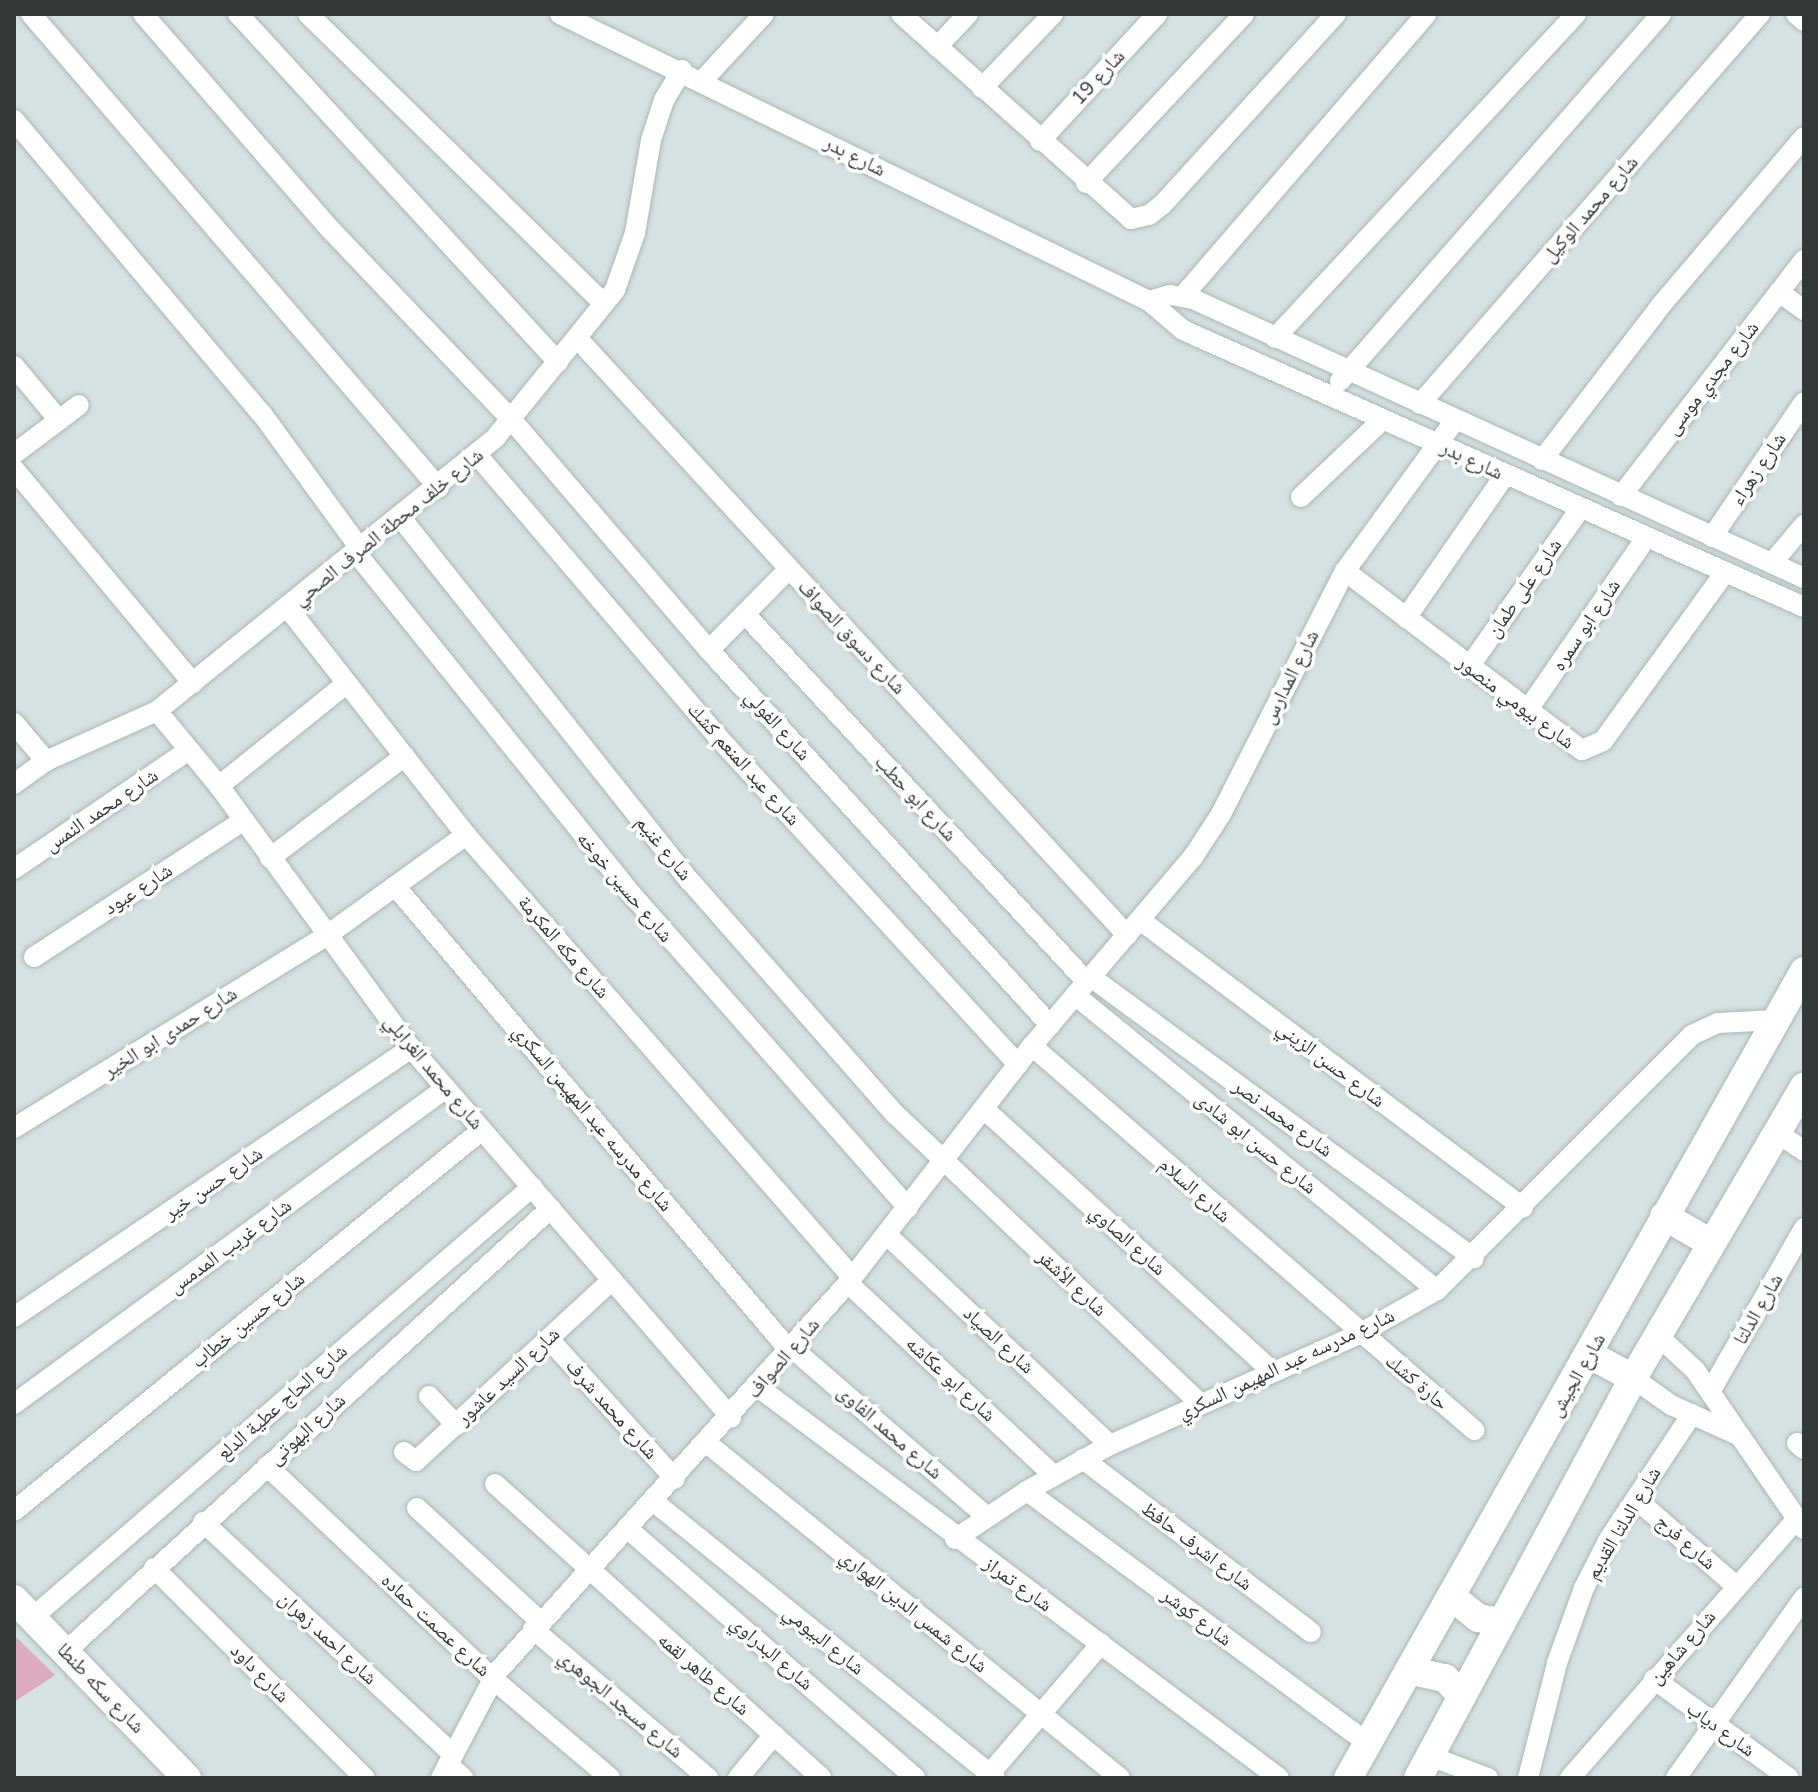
<!DOCTYPE html>
<html>
<head>
<meta charset="utf-8">
<style>
  body { margin:0 }
  #map { position:relative; width:1818px; height:1792px; overflow:hidden; background:#d4e2e3; font-family:"Nunito Sans","Noto Naskh Arabic",sans-serif }
  div>[style] { position:absolute }
  .green>* { inset:0; background:#deaac0 }
  .roads { filter:drop-shadow(0 0 2px #a9b7b7) drop-shadow(0 0 2px #a9b7b7) }
  .street>* { height:20px; margin:-10px; padding:0 10px; transform-origin:10px; border-radius:10px; background:#fff }
  .secondary>* { height:28px; margin:-14px; padding:0 14px; transform-origin:14px; border-radius:14px; background:#fff }
  span { translate:-50% -50%; white-space:nowrap; text-align:center; line-height:1.15; -webkit-text-stroke:7px #fff; paint-order:stroke }
  .street-label { font-size:20px; color:#323737 }
  .frame { position:absolute; inset:0; border:16px solid #323737; pointer-events:none }
</style>
</head>
<body>
<div id="map">
  <div class="green">
    <i style="clip-path:polygon(14px 1635px,55px 1675px,14px 1702px)"></i>
  </div>
  <div class="roads">
    <div class="street">
      <i style="left:31px;top:14px;width:625px;rotate:49.28deg"></i>
      <i style="left:143px;top:14px;width:285px;rotate:49deg"></i>
      <i style="left:330px;top:229px;width:262px;rotate:46.4deg"></i>
      <i style="left:511px;top:419px;width:304px;rotate:49.4deg"></i>
      <i style="left:709px;top:650px;width:507px;rotate:47.72deg"></i>
      <i style="left:238px;top:14px;width:473px;rotate:47.4deg"></i>
      <i style="left:308px;top:14px;width:414px;rotate:44.4deg"></i>
      <i style="left:560px;top:14px;width:655px;rotate:25.98deg"></i>
      <i style="left:1149px;top:301px;width:45px;rotate:40.5deg"></i>
      <i style="left:1183px;top:330px;width:680px;rotate:24.04deg"></i>
      <i style="left:901px;top:14px;width:308px;rotate:41.7deg"></i>
      <i style="left:1131px;top:219px;width:18px;rotate:-13deg"></i>
      <i style="left:1149px;top:215px;width:16px;rotate:-38deg"></i>
      <i style="left:1162px;top:205px;width:258px;rotate:-47.7deg"></i>
      <i style="left:1796px;top:14px;width:11px;rotate:41deg"></i>
      <i style="left:937px;top:47px;width:45px;rotate:-46.8deg"></i>
      <i style="left:702px;top:81px;width:91px;rotate:-47.2deg"></i>
      <i style="left:982px;top:88px;width:103px;rotate:-46.2deg"></i>
      <i style="left:14px;top:120px;width:385px;rotate:49.9deg"></i>
      <i style="left:262px;top:414px;width:168px;rotate:53.9deg"></i>
      <i style="left:1040px;top:141px;width:173px;rotate:-47.3deg"></i>
      <i style="left:1086px;top:183px;width:231px;rotate:-46.9deg"></i>
      <i style="left:1779px;top:292px;width:31px;rotate:36deg"></i>
      <i style="left:1183px;top:296px;width:372px;rotate:-49.2deg"></i>
      <i style="left:1149px;top:301px;width:22px;rotate:-16deg"></i>
      <i style="left:1170px;top:295px;width:23px;rotate:10deg"></i>
      <i style="left:1193px;top:299px;width:672px;rotate:24.54deg"></i>
      <i style="left:577px;top:338px;width:812px;rotate:47.35deg"></i>
      <i style="left:1275px;top:338px;width:442px;rotate:-47.1deg"></i>
      <i style="left:14px;top:366px;width:70px;rotate:50.2deg"></i>
      <i style="left:1340px;top:381px;width:488px;rotate:-48.8deg"></i>
      <i style="left:1420px;top:404px;width:517px;rotate:-48.92deg"></i>
      <i style="left:14px;top:454px;width:81px;rotate:-37deg"></i>
      <i style="left:478px;top:456px;width:367px;rotate:49.5deg"></i>
      <i style="left:716px;top:735px;width:447px;rotate:47.5deg"></i>
      <i style="left:1542px;top:460px;width:197px;rotate:-52.4deg"></i>
      <i style="left:1662px;top:304px;width:219px;rotate:-49.6deg"></i>
      <i style="left:14px;top:469px;width:279px;rotate:50.1deg"></i>
      <i style="left:1621px;top:496px;width:299px;rotate:-52.2deg"></i>
      <i style="left:1301px;top:497px;width:112px;rotate:-43.5deg"></i>
      <i style="left:401px;top:518px;width:465px;rotate:51.5deg"></i>
      <i style="left:691px;top:882px;width:310px;rotate:48.7deg"></i>
      <i style="left:896px;top:1115px;width:419px;rotate:43.5deg"></i>
      <i style="left:1712px;top:537px;width:163px;rotate:-55.7deg"></i>
      <i style="left:357px;top:554px;width:430px;rotate:51.1deg"></i>
      <i style="left:627px;top:889px;width:425px;rotate:48.6deg"></i>
      <i style="left:1772px;top:563px;width:50px;rotate:-49.9deg"></i>
      <i style="left:1345px;top:571px;width:297px;rotate:37.1deg"></i>
      <i style="left:1582px;top:750px;width:23px;rotate:-23deg"></i>
      <i style="left:1603px;top:741px;width:205px;rotate:-54.1deg"></i>
      <i style="left:288px;top:608px;width:288px;rotate:51.9deg"></i>
      <i style="left:466px;top:835px;width:587px;rotate:48.87deg"></i>
      <i style="left:745px;top:614px;width:502px;rotate:47.1deg"></i>
      <i style="left:1406px;top:618px;width:174px;rotate:-55.3deg"></i>
      <i style="left:709px;top:650px;width:114px;rotate:-45.4deg"></i>
      <i style="left:1469px;top:667px;width:193px;rotate:-54.9deg"></i>
      <i style="left:157px;top:711px;width:97px;rotate:50.4deg"></i>
      <i style="left:219px;top:786px;width:325px;rotate:53.8deg"></i>
      <i style="left:411px;top:1048px;width:489px;rotate:49.1deg"></i>
      <i style="left:1527px;top:711px;width:209px;rotate:-55.5deg"></i>
      <i style="left:14px;top:723px;width:50px;rotate:49.9deg"></i>
      <i style="left:14px;top:784px;width:39px;rotate:-36deg"></i>
      <i style="left:46px;top:761px;width:122px;rotate:-24.2deg"></i>
      <i style="left:157px;top:711px;width:436px;rotate:-38.9deg"></i>
      <i style="left:496px;top:437px;width:189px;rotate:-51deg"></i>
      <i style="left:615px;top:290px;width:60px;rotate:-70.7deg"></i>
      <i style="left:635px;top:233px;width:94px;rotate:-80.2deg"></i>
      <i style="left:651px;top:140px;width:42px;rotate:-72deg"></i>
      <i style="left:664px;top:100px;width:35px;rotate:-59deg"></i>
      <i style="left:219px;top:786px;width:164px;rotate:-38.8deg"></i>
      <i style="left:270px;top:858px;width:169px;rotate:-37.1deg"></i>
      <i style="left:14px;top:869px;width:212px;rotate:-34.2deg"></i>
      <i style="left:395px;top:886px;width:610px;rotate:49.65deg"></i>
      <i style="left:1140px;top:920px;width:479px;rotate:36.9deg"></i>
      <i style="left:34px;top:957px;width:249px;rotate:-33.1deg"></i>
      <i style="left:1091px;top:977px;width:475px;rotate:36.3deg"></i>
      <i style="left:1075px;top:995px;width:467px;rotate:39.2deg"></i>
      <i style="left:1032px;top:1046px;width:586px;rotate:40.98deg"></i>
      <i style="left:984px;top:1109px;width:388px;rotate:42.3deg"></i>
      <i style="left:14px;top:1128px;width:366px;rotate:-31.6deg"></i>
      <i style="left:326px;top:936px;width:173px;rotate:-35.8deg"></i>
      <i style="left:1776px;top:1132px;width:34px;rotate:34deg"></i>
      <i style="left:887px;top:1235px;width:306px;rotate:43.3deg"></i>
      <i style="left:848px;top:1283px;width:281px;rotate:43.1deg"></i>
      <i style="left:14px;top:1317px;width:480px;rotate:-34.1deg"></i>
      <i style="left:549px;top:1339px;width:188px;rotate:48deg"></i>
      <i style="left:792px;top:1348px;width:258px;rotate:40.9deg"></i>
      <i style="left:1633px;top:1378px;width:47px;rotate:35.4deg"></i>
      <i style="left:1671px;top:1405px;width:76px;rotate:24.2deg"></i>
      <i style="left:1740px;top:1436px;width:80px;rotate:-124.3deg"></i>
      <i style="left:1695px;top:1370px;width:50px;rotate:-137.4deg"></i>
      <i style="left:758px;top:1387px;width:651px;rotate:36.89deg"></i>
      <i style="left:1711px;top:1390px;width:187px;rotate:-60.1deg"></i>
      <i style="left:429px;top:1396px;width:40px;rotate:47deg"></i>
      <i style="left:14px;top:1404px;width:535px;rotate:-36.18deg"></i>
      <i style="left:1740px;top:1436px;width:113px;rotate:55.5deg"></i>
      <i style="left:1797px;top:1443px;width:9px;rotate:41deg"></i>
      <i style="left:708px;top:1444px;width:530px;rotate:39.03deg"></i>
      <i style="left:404px;top:1452px;width:15px;rotate:37deg"></i>
      <i style="left:416px;top:1461px;width:267px;rotate:-42.7deg"></i>
      <i style="left:1083px;top:1459px;width:286px;rotate:37.2deg"></i>
      <i style="left:267px;top:1466px;width:311px;rotate:43.3deg"></i>
      <i style="left:493px;top:1679px;width:153px;rotate:40.2deg"></i>
      <i style="left:495px;top:1484px;width:439px;rotate:42deg"></i>
      <i style="left:1027px;top:1491px;width:423px;rotate:36.5deg"></i>
      <i style="left:1636px;top:1499px;width:131px;rotate:41deg"></i>
      <i style="left:653px;top:1501px;width:440px;rotate:39deg"></i>
      <i style="left:417px;top:1508px;width:167px;rotate:42.6deg"></i>
      <i style="left:14px;top:1511px;width:603px;rotate:-39.15deg"></i>
      <i style="left:203px;top:1522px;width:341px;rotate:42.9deg"></i>
      <i style="left:628px;top:1529px;width:380px;rotate:40.9deg"></i>
      <i style="left:955px;top:1539px;width:87px;rotate:-33.7deg"></i>
      <i style="left:1027px;top:1491px;width:95px;rotate:-29deg"></i>
      <i style="left:1110px;top:1445px;width:273px;rotate:-24deg"></i>
      <i style="left:1359px;top:1334px;width:90px;rotate:-29.4deg"></i>
      <i style="left:1437px;top:1290px;width:361px;rotate:-45deg"></i>
      <i style="left:1692px;top:1035px;width:29px;rotate:-25deg"></i>
      <i style="left:1718px;top:1023px;width:58px;rotate:-3deg"></i>
      <i style="left:154px;top:1568px;width:298px;rotate:44.9deg"></i>
      <i style="left:33px;top:1617px;width:659px;rotate:-40.75deg"></i>
      <i style="left:533px;top:1629px;width:230px;rotate:40.4deg"></i>
      <i style="left:65px;top:1652px;width:658px;rotate:-42.41deg"></i>
      <i style="left:1654px;top:1679px;width:167px;rotate:36.3deg"></i>
      <i style="left:1430px;top:1756px;width:62px;rotate:20.8deg"></i>
      <i style="left:448px;top:1764px;width:21px;rotate:43deg"></i>
      <i style="left:441px;top:1778px;width:120px;rotate:-62.2deg"></i>
      <i style="left:497px;top:1672px;width:524px;rotate:-47.94deg"></i>
      <i style="left:848px;top:1283px;width:300px;rotate:-52.2deg"></i>
      <i style="left:1032px;top:1046px;width:248px;rotate:-49.6deg"></i>
      <i style="left:1193px;top:857px;width:51px;rotate:-56.9deg"></i>
      <i style="left:1221px;top:814px;width:273px;rotate:-63deg"></i>
      <i style="left:1345px;top:571px;width:187px;rotate:-53.9deg"></i>
      <i style="left:738px;top:1778px;width:56px;rotate:-50.1deg"></i>
      <i style="left:986px;top:1778px;width:177px;rotate:-49.4deg"></i>
      <i style="left:1528px;top:1778px;width:119px;rotate:-75.8deg"></i>
      <i style="left:1557px;top:1663px;width:80px;rotate:-70.2deg"></i>
      <i style="left:1584px;top:1588px;width:55px;rotate:-63deg"></i>
      <i style="left:1609px;top:1539px;width:150px;rotate:-56.4deg"></i>
      <i style="left:1570px;top:1778px;width:344px;rotate:-48.8deg"></i>
      <i style="left:1676px;top:1778px;width:221px;rotate:-54.6deg"></i>
    </div>
    <div class="secondary">
      <i style="left:1664px;top:1216px;width:54px;rotate:29.9deg"></i>
      <i style="left:1590px;top:1355px;width:49px;rotate:28.1deg"></i>
      <i style="left:1451px;top:1596px;width:35px;rotate:39deg"></i>
      <i style="left:1478px;top:1618px;width:22px;rotate:10deg"></i>
      <i style="left:14px;top:1599px;width:249px;rotate:46deg"></i>
      <i style="left:1409px;top:1670px;width:37px;rotate:13deg"></i>
      <i style="left:1445px;top:1678px;width:25px;rotate:47deg"></i>
      <i style="left:1348px;top:1778px;width:927px;rotate:-60.53deg"></i>
      <i style="left:1418px;top:1778px;width:454px;rotate:-61.7deg"></i>
      <i style="left:1633px;top:1378px;width:338px;rotate:-59.6deg"></i>
    </div>
  </div>
  <div class="street-label">
    <span style="left:1098px;top:77px;rotate:-47deg">شارع 19</span>
    <span style="left:855px;top:156px;rotate:27deg">شارع بدر</span>
    <span style="left:1590px;top:209px;rotate:-49deg">شارع محمد الوكيل</span>
    <span style="left:1712px;top:378px;rotate:-52deg">شارع مجدي موسى</span>
    <span style="left:1472px;top:460px;rotate:25deg">شارع بدر</span>
    <span style="left:1758px;top:469px;rotate:-56deg">شارع زهراء</span>
    <span style="left:388px;top:527px;rotate:-39deg">شارع خلف محطة الصرف الصحي</span>
    <span style="left:1524px;top:588px;rotate:-55deg">شارع على طمان</span>
    <span style="left:1586px;top:625px;rotate:-56deg">شارع ابو سمره</span>
    <span style="left:852px;top:637px;rotate:47deg">شارع دسوق الصواف</span>
    <span style="left:1290px;top:677px;rotate:-63deg">شارع المدارس</span>
    <span style="left:1516px;top:702px;rotate:37deg">شارع بيومي منصور</span>
    <span style="left:778px;top:725px;rotate:48deg">شارع الفولي</span>
    <span style="left:744px;top:764px;rotate:48deg">شارع عبد المنعم كشك</span>
    <span style="left:916px;top:798px;rotate:47deg">شارع ابو حطب</span>
    <span style="left:101px;top:810px;rotate:-34deg">شارع محمد النمس</span>
    <span style="left:664px;top:848px;rotate:51deg">شارع غنيم</span>
    <span style="left:625px;top:887px;rotate:50deg">شارع حسين خوخه</span>
    <span style="left:138px;top:889px;rotate:-33deg">شارع عبود</span>
    <span style="left:564px;top:947px;rotate:49deg">شارع مكه المكرمة</span>
    <span style="left:170px;top:1032px;rotate:-32deg">شارع حمدى ابو الخير</span>
    <span style="left:1331px;top:1064px;rotate:37deg">شارع حسن الزيني</span>
    <span style="left:434px;top:1072px;rotate:50deg">شارع محمد الغرابلي</span>
    <span style="left:593px;top:1118px;rotate:50deg">شارع مدرسه عبد المهيمن السكري</span>
    <span style="left:1283px;top:1118px;rotate:36deg">شارع محمد نصر</span>
    <span style="left:1256px;top:1143px;rotate:39deg">شارع حسن ابو شادى</span>
    <span style="left:213px;top:1183px;rotate:-34deg">شارع حسن خير</span>
    <span style="left:1195px;top:1190px;rotate:41deg">شارع السلام</span>
    <span style="left:1128px;top:1240px;rotate:42deg">شارع الصاوي</span>
    <span style="left:230px;top:1246px;rotate:-36deg">شارع غريب المدمس</span>
    <span style="left:1072px;top:1283px;rotate:43deg">شارع الأشقر</span>
    <span style="left:1758px;top:1309px;rotate:-60deg">شارع الدلتا</span>
    <span style="left:248px;top:1320px;rotate:-39deg">شارع حسين خطاب</span>
    <span style="left:999px;top:1340px;rotate:43deg">شارع الصياد</span>
    <span style="left:783px;top:1358px;rotate:-49deg">شارع الصواف</span>
    <span style="left:1286px;top:1364px;rotate:-25deg">شارع مدرسه عبد المهيمن السكري</span>
    <span style="left:1577px;top:1375px;rotate:-60deg">شارع الجيش</span>
    <span style="left:508px;top:1376px;rotate:-43deg">شارع السيد عاشور</span>
    <span style="left:951px;top:1379px;rotate:43deg">شارع ابو عكاشه</span>
    <span style="left:1417px;top:1382px;rotate:40deg">حارة كشك</span>
    <span style="left:282px;top:1402px;rotate:-41deg">شارع الحاج عطية الدلع</span>
    <span style="left:612px;top:1409px;rotate:48deg">شارع محمد شرف</span>
    <span style="left:307px;top:1429px;rotate:-42deg">شارع البهوتى</span>
    <span style="left:890px;top:1432px;rotate:41deg">شارع محمد الفاوى</span>
    <span style="left:1623px;top:1523px;rotate:-59deg">شارع الدلتا القديم</span>
    <span style="left:1686px;top:1542px;rotate:41deg">شارع فرج</span>
    <span style="left:1197px;top:1546px;rotate:37deg">شارع اشرف حافظ</span>
    <span style="left:1018px;top:1584px;rotate:36deg">شارع تمراز</span>
    <span style="left:914px;top:1611px;rotate:39deg">شارع شمس الدين الهواري</span>
    <span style="left:1197px;top:1617px;rotate:37deg">شارع كوشر</span>
    <span style="left:436px;top:1625px;rotate:43deg">شارع عصمت حماده</span>
    <span style="left:328px;top:1638px;rotate:43deg">شارع احمد زهران</span>
    <span style="left:824px;top:1640px;rotate:39deg">شارع البيومي</span>
    <span style="left:1682px;top:1647px;rotate:-49deg">شارع شاهين</span>
    <span style="left:772px;top:1653px;rotate:41deg">شارع البدراوي</span>
    <span style="left:260px;top:1673px;rotate:45deg">شارع داود</span>
    <span style="left:704px;top:1674px;rotate:41deg">شارع طاهر لقمه</span>
    <span style="left:101px;top:1688px;rotate:46deg">شارع سكه طنطا</span>
    <span style="left:621px;top:1704px;rotate:40deg">شارع مسجد الجوهري</span>
    <span style="left:1721px;top:1729px;rotate:36deg">شارع دياب</span>
  </div>
  <div class="frame"></div>
</div>
</body>
</html>
